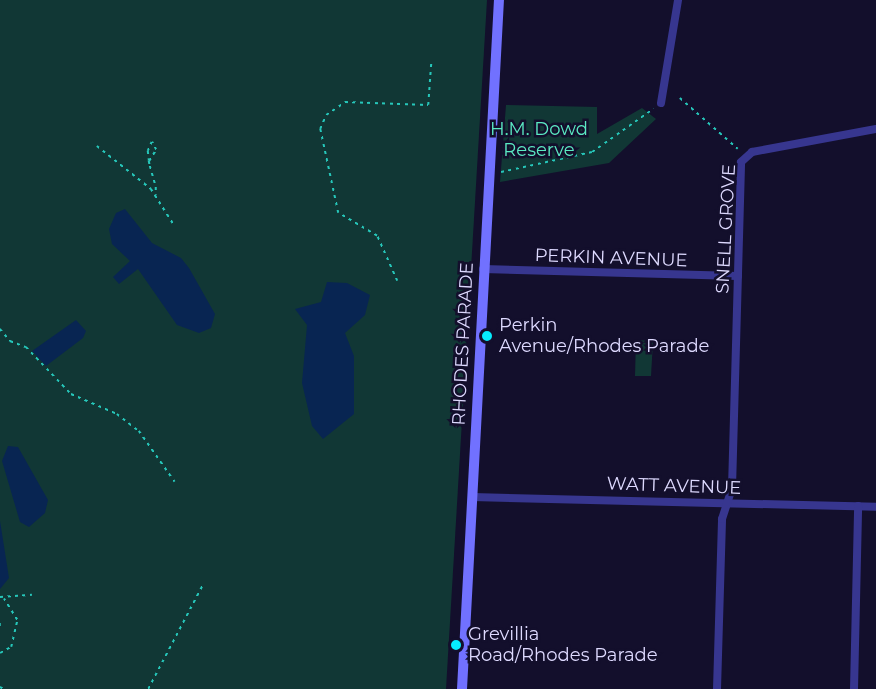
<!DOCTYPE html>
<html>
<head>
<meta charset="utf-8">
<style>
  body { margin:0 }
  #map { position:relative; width:876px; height:689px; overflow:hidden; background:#130f2c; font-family:Montserrat,sans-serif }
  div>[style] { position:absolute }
  .green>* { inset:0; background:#113735 }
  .water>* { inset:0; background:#082552 }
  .path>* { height:1.5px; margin-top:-0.75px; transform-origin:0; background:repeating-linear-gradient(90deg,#26c7ba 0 3px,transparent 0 7.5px) }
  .street>* { height:8px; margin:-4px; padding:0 4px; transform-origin:4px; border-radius:4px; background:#37368f }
  .secondary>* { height:10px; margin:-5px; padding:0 5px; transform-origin:5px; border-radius:5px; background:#7171ff }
  .dots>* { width:16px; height:16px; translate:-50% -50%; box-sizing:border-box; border:3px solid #130f2c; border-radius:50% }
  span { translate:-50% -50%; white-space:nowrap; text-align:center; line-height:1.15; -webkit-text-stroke:5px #130f2c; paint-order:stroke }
  .park-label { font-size:18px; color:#5beac3 }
  .street-label { font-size:18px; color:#dedaff }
  .poi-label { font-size:18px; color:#dedaff }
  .left { translate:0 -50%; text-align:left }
</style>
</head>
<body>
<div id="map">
  <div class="green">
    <i style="clip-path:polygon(0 0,487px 0,446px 689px,0 689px)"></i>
    <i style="clip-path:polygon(506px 105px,597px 107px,597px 134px,642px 108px,656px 119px,609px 163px,500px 182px)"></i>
    <i style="clip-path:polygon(636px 340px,653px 341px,651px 376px,635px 376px)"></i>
  </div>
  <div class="water">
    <i style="clip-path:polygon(125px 209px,152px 243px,181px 258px,189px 268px,215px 314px,211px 328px,199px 333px,177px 325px,138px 269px,119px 284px,113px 277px,130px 261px,112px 244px,109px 229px,116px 213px)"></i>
    <i style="clip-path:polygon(327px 282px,347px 283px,370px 295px,365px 315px,345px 333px,354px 356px,354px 414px,323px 439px,312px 426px,302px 383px,307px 325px,295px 309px,321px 302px)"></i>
    <i style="clip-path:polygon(76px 320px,86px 331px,83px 338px,46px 366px,32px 351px)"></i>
    <i style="clip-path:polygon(8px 446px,18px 447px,48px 500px,45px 513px,29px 527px,20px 522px,2px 461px)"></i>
    <i style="clip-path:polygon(0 521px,9px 578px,0 589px)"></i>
  </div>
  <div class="path">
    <i style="left:680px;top:98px;width:77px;rotate:41.3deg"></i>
    <i style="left:97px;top:146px;width:69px;rotate:38.5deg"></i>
    <i style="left:151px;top:189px;width:43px;rotate:57.4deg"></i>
    <i style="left:149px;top:161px;width:13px;rotate:-58deg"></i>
    <i style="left:156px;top:150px;width:9px;rotate:-117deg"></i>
    <i style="left:152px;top:142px;width:10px;rotate:114deg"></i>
    <i style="left:148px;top:151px;width:8px;rotate:83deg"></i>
    <i style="left:149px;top:159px;width:2px;rotate:90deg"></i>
    <i style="left:149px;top:161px;width:5px;rotate:79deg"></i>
    <i style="left:150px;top:166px;width:22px;rotate:74deg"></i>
    <i style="left:156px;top:187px;width:8px;rotate:90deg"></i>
    <i style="left:501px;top:172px;width:93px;rotate:-12.4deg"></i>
    <i style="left:592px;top:152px;width:75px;rotate:-35.2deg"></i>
    <i style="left:397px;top:281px;width:49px;rotate:-114deg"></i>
    <i style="left:377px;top:236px;width:45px;rotate:-149.5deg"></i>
    <i style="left:338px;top:213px;width:86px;rotate:-102.1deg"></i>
    <i style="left:320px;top:129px;width:15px;rotate:-67deg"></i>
    <i style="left:326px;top:115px;width:23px;rotate:-34deg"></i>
    <i style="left:345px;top:102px;width:83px;rotate:2.1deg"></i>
    <i style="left:428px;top:105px;width:42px;rotate:-85.9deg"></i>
    <i style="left:0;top:329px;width:16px;rotate:50deg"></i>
    <i style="left:10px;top:341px;width:17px;rotate:21deg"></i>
    <i style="left:26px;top:347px;width:65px;rotate:46.2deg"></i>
    <i style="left:71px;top:394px;width:50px;rotate:23.5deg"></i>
    <i style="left:117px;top:414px;width:28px;rotate:38deg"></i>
    <i style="left:139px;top:431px;width:62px;rotate:54.8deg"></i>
    <i style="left:0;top:597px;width:32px;rotate:-4deg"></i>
    <i style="left:0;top:623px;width:5px;rotate:90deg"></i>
    <i style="left:0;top:653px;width:13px;rotate:-29deg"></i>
    <i style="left:11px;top:647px;width:28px;rotate:-77deg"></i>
    <i style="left:17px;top:620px;width:25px;rotate:-122deg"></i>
    <i style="left:0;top:687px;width:4px;rotate:27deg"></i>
    <i style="left:148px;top:689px;width:116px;rotate:-62.3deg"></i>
  </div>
  <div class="street">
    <i style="left:661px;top:103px;width:104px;rotate:-80.6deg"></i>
    <i style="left:483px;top:269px;width:255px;rotate:1.6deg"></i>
    <i style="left:472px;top:497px;width:404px;rotate:1.4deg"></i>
    <i style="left:717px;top:689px;width:170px;rotate:-88.3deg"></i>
    <i style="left:722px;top:519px;width:33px;rotate:-72deg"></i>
    <i style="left:732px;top:488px;width:326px;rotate:-88.4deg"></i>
    <i style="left:741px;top:162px;width:15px;rotate:-42deg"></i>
    <i style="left:752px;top:152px;width:126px;rotate:-10.5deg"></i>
    <i style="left:854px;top:689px;width:183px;rotate:-88.7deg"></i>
  </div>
  <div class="secondary">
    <i style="left:462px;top:689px;width:690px;rotate:-86.93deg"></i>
  </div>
  <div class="dots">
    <i style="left:487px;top:336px;background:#06ecff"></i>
    <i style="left:456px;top:645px;background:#06ecff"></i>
  </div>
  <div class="park-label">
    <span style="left:539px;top:140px">H.M. Dowd<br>Reserve</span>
  </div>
  <div class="street-label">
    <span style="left:726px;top:229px;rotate:-87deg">SNELL GROVE</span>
    <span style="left:611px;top:258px;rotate:2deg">PERKIN AVENUE</span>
    <span style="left:463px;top:344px;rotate:-87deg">RHODES PARADE</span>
    <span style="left:674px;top:486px;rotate:2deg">WATT AVENUE</span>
  </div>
  <div class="poi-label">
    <span class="left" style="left:499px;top:336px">Perkin<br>Avenue/Rhodes Parade</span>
    <span class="left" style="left:468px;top:645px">Grevillia<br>Road/Rhodes Parade</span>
  </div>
</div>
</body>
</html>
